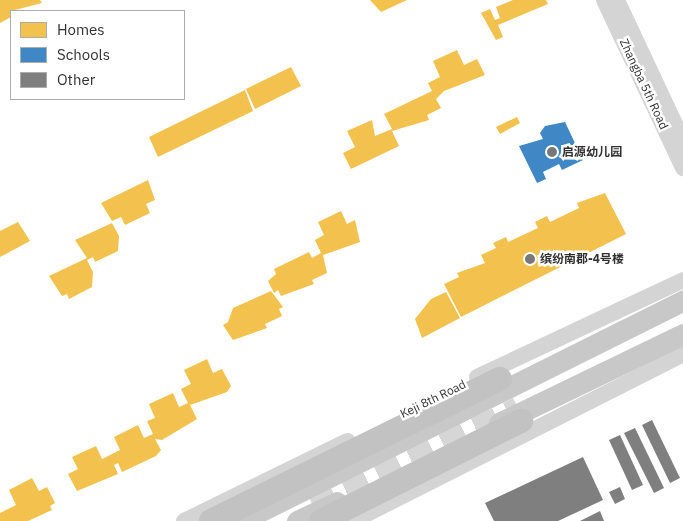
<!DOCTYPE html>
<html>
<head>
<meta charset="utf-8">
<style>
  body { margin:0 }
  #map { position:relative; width:683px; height:521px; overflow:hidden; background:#fff; font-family:"IBM Plex Sans","Noto Sans SC",sans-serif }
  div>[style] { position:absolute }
  .homes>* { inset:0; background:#f2c14e }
  .schools>* { inset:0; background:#3f88c5 }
  .building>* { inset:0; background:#7f7f7f }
  .highway-tunnel>* { height:24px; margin-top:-12px; transform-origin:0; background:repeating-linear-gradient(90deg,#d6d6d6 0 24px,transparent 0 36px) }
  .minor>* { height:16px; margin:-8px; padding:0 8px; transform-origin:8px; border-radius:8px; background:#d4d4d4 }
  .major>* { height:21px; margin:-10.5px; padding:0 10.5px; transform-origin:10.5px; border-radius:10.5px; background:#c8c8c8 }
  .highway>* { height:24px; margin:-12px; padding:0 12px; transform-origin:12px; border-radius:12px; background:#c2c2c2 }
  .dots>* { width:14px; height:14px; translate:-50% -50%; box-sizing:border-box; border:2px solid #fff; border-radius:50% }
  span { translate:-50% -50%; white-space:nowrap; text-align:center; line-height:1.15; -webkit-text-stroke:5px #fff; paint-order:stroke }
  .street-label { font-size:12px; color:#303030 }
  .poi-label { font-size:12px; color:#303030; font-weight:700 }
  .left { translate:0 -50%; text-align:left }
  .legend { position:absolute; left:10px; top:10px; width:175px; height:90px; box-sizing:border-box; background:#fff; border:1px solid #acacac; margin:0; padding:6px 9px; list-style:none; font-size:15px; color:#303030 }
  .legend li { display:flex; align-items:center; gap:10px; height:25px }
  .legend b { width:25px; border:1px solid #acacac }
</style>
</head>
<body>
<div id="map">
  <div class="homes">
    <i style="clip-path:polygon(0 0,40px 0,42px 3px,11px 11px,11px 17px,0 23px)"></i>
    <i style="clip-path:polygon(370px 0,407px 0,381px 12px)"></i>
    <i style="clip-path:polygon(513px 0,546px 0,548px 4px,498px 25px,503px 37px,496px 40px,481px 13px,490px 9px,495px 20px,500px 18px,496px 7px)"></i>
    <i style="clip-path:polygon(457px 50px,464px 65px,477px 59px,485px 75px,444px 91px,436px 99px,441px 108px,427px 115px,429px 120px,392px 131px,399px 146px,351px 169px,343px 153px,355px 147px,347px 131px,372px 120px,375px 136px,392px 129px,384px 114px,432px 91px,428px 83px,440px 77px,433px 61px)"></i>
    <i style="clip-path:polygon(291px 67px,301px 86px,255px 109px,246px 89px)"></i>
    <i style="clip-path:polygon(245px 90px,253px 111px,158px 157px,149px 137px)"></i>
    <i style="clip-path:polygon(517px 117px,520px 123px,500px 134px,496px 127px)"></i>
    <i style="clip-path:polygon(148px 180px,155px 200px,146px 204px,150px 213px,125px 225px,121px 217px,112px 221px,101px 203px)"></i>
    <i style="clip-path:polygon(605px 193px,626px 234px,461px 317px,444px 284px,459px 277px,457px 273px,485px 263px,481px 255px,496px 248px,493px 243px,506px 237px,508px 242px,538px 228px,535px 222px,547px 216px,550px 222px,579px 208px,577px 203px)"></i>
    <i style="clip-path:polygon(341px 211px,347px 224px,355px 220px,360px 242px,323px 255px,327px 273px,312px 280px,314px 284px,281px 296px,278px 290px,274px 293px,268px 281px,276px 274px,274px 269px,309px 252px,312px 258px,321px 253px,315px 240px,324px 235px,318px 222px)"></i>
    <i style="clip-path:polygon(18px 222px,30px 241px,0 257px,0 231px)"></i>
    <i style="clip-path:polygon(112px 223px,119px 236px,118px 251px,95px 262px,93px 257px,87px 260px,93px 272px,92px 287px,69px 299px,67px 294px,62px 296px,49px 276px,87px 258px,75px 240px)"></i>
    <i style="clip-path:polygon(271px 291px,283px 307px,279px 309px,282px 316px,265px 324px,267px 328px,233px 340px,223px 325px,228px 322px,233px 308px)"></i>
    <i style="clip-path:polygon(446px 292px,460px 318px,422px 338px,415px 319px,431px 299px)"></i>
    <i style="clip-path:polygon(207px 359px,213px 373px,222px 369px,231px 386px,227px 392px,190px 405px,197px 419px,162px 440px,155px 439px,161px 450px,156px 456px,122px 472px,118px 463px,114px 465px,118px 474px,77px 491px,68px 474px,78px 469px,72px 457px,96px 446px,102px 459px,120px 450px,114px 437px,138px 425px,144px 438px,153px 434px,147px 421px,155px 418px,149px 404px,173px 393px,179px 407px,188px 403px,181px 389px,191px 384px,184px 370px)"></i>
    <i style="clip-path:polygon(32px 478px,39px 491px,47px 487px,55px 503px,50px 506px,52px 510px,28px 521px,0 521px,0 513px,16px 505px,9px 490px)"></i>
  </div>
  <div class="schools">
    <i style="clip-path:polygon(565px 122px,583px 160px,562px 170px,559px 164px,543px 172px,546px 179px,537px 183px,519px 146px,543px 139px,540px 133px,545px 126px)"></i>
  </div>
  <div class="building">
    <i style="clip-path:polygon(652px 420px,680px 478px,670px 483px,642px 425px)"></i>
    <i style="clip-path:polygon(635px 428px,664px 488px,654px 493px,624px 433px)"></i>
    <i style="clip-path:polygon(620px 435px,643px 485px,632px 490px,609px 440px)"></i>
    <i style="clip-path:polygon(583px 457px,603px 500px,558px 521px,494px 521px,485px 503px)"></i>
    <i style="clip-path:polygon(620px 487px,625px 499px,615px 504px,609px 492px)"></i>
    <i style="clip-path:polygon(600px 511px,604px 521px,580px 521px)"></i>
  </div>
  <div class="highway-tunnel">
    <i style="left:314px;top:508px;width:227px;rotate:-25.9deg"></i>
  </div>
  <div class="minor">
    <i style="left:604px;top:0;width:186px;rotate:64.8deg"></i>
    <i style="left:617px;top:0;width:156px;rotate:64.9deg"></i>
    <i style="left:477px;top:377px;width:228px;rotate:-25.2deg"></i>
    <i style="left:184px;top:521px;width:182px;rotate:-26.1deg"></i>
    <i style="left:353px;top:521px;width:370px;rotate:-26.8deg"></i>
  </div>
  <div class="major">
    <i style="left:499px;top:423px;width:204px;rotate:-25.8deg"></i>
    <i style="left:241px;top:521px;width:494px;rotate:-26.5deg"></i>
    <i style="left:297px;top:521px;width:44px;rotate:-25.4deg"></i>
  </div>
  <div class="highway">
    <i style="left:211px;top:521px;width:322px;rotate:-26.2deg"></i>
    <i style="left:321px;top:521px;width:224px;rotate:-26.6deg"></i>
  </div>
  <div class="dots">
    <i style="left:552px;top:152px;background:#787878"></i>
    <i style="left:530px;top:259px;background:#787878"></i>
  </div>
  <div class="street-label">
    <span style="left:644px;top:84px;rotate:65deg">Zhangba 5th Road</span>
    <span style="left:433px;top:399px;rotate:-26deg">Keji 8th Road</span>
  </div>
  <div class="poi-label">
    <span class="left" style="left:562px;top:152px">启源幼儿园</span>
    <span class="left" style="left:540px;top:259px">缤纷南郡-4号楼</span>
  </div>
  <ul class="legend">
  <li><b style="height:14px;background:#f2c14e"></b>Homes</li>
  <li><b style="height:14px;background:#3f88c5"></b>Schools</li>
  <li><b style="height:14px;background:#7f7f7f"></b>Other</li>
  </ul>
</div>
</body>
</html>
